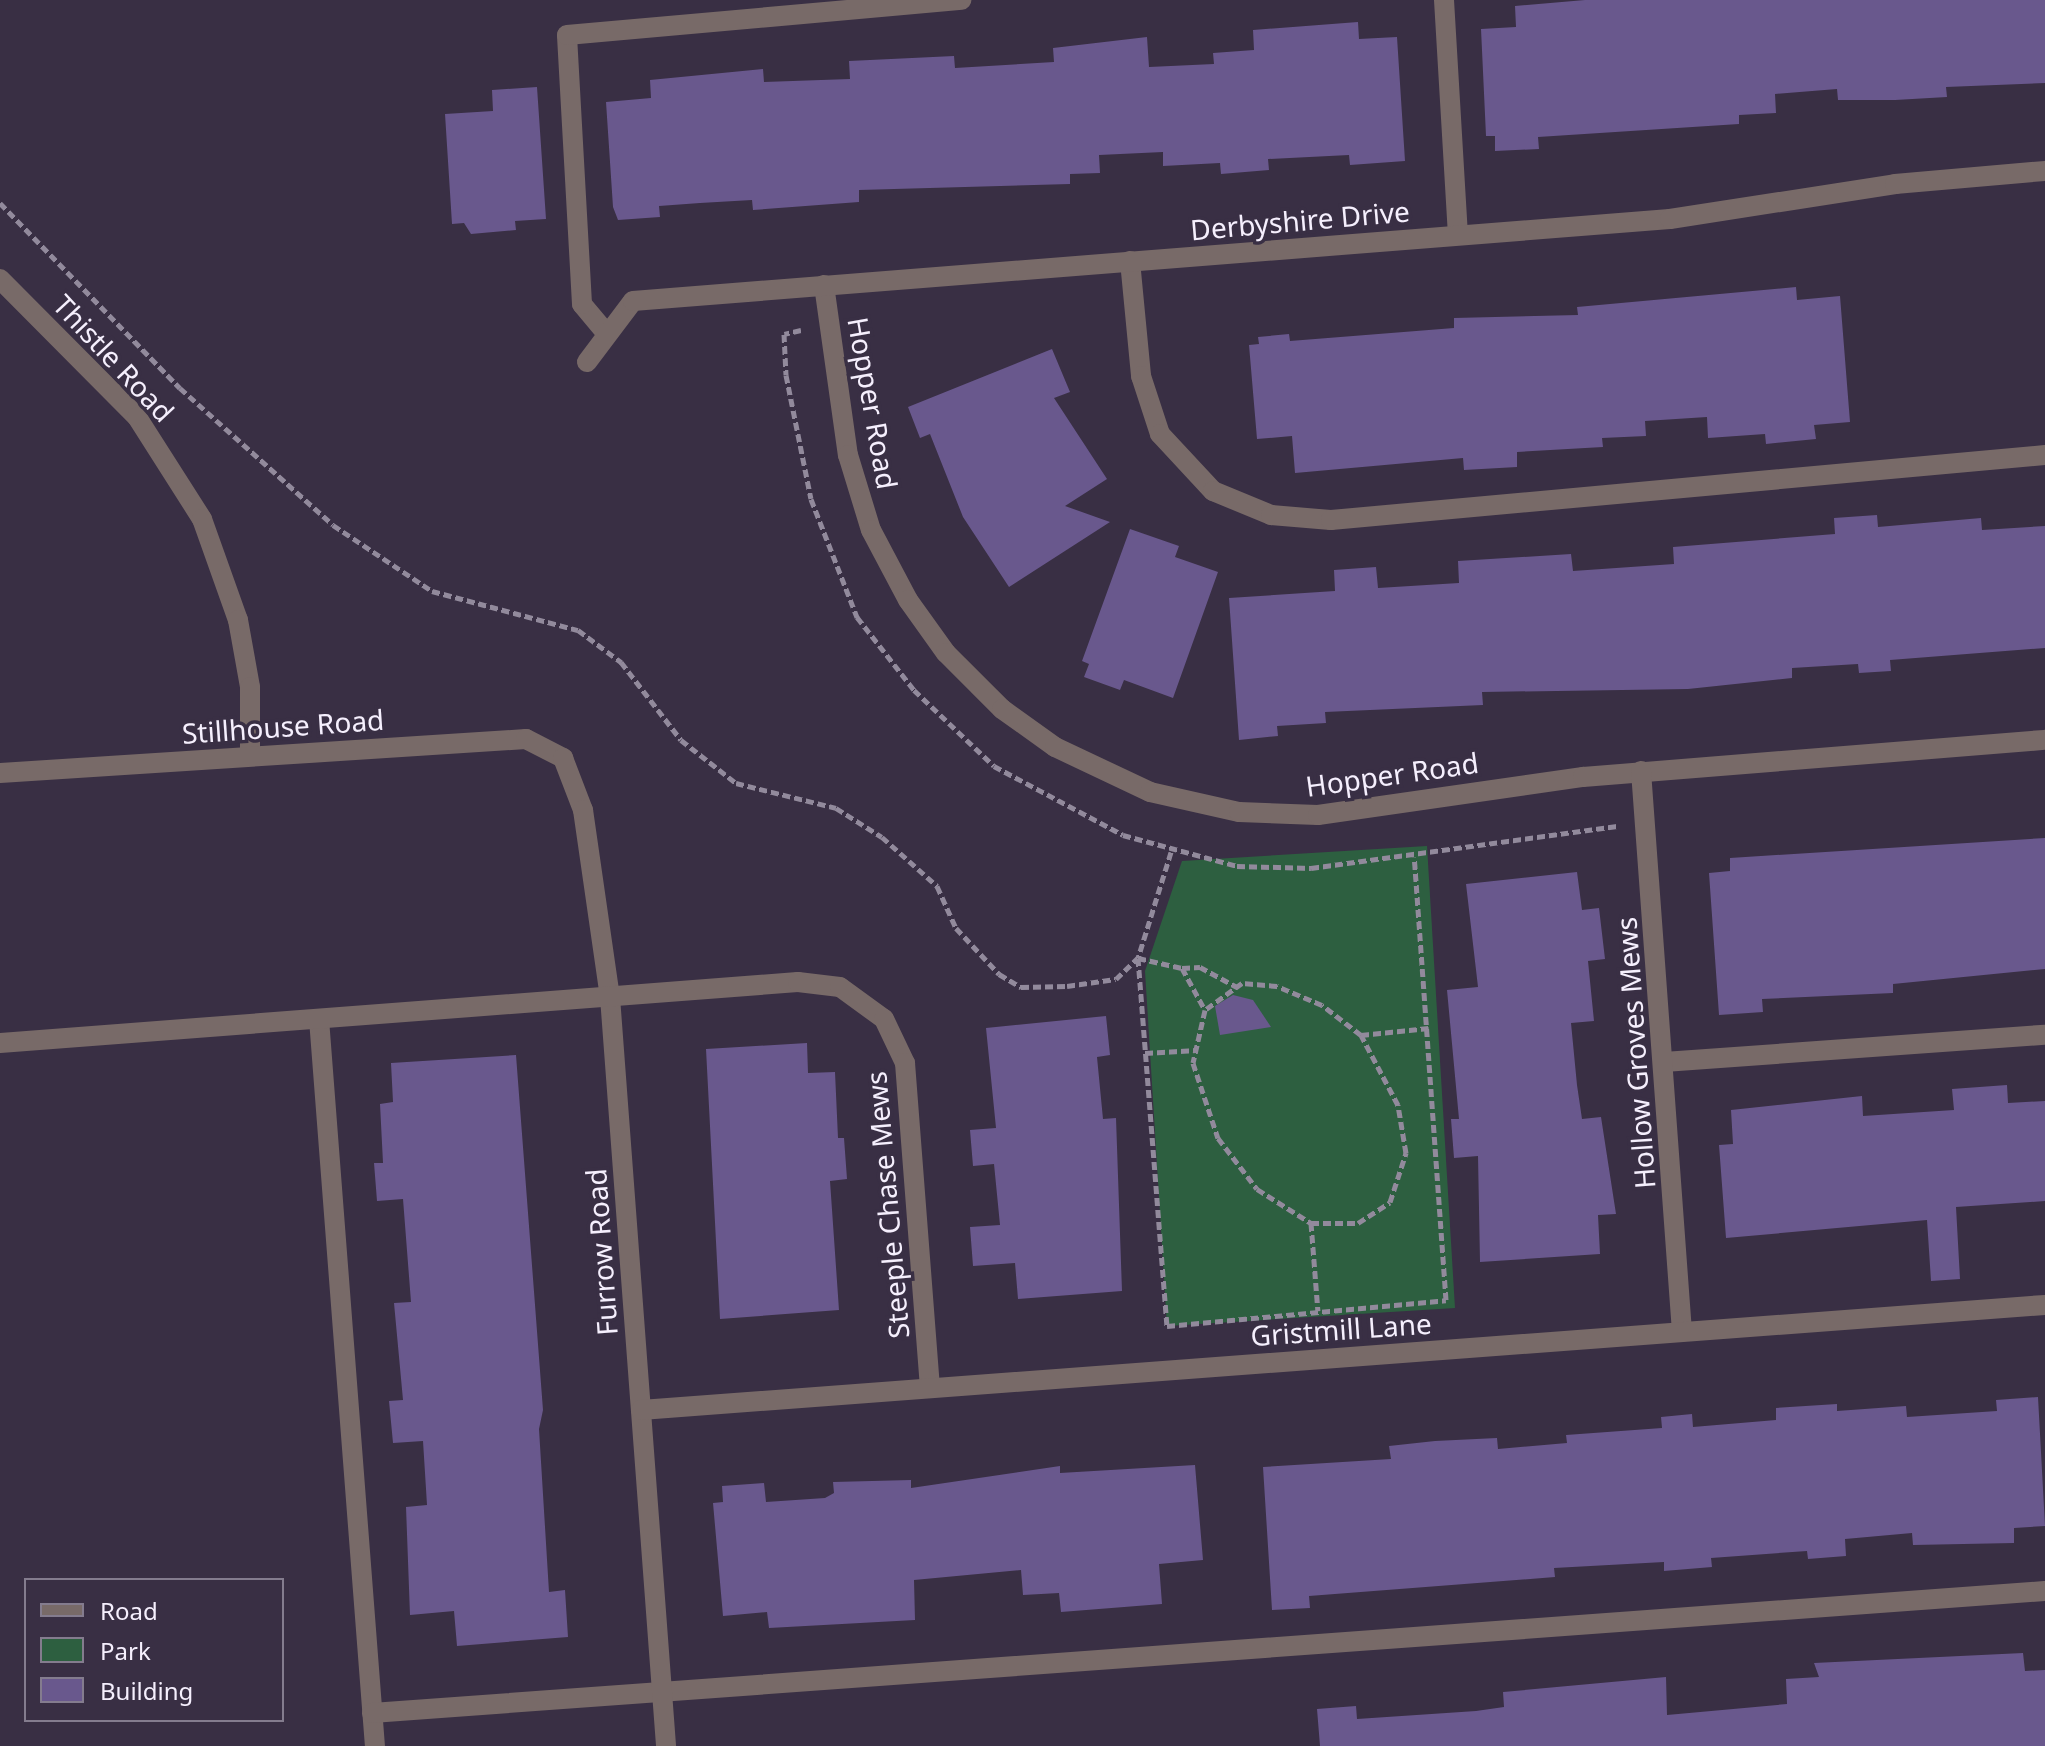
<!DOCTYPE html>
<html>
<head>
<meta charset="utf-8">
<style>
  body { margin:0 }
  #map { position:relative; width:2045px; height:1746px; overflow:hidden; background:#392f44; font-family:"Noto Sans",sans-serif }
  div>[style] { position:absolute }
  .green>* { inset:0; background:#2d5f40 }
  .building>* { inset:0; background:#69588d }
  .path>* { height:5px; margin-top:-2.5px; transform-origin:0; background:repeating-linear-gradient(90deg,#928a9c 0 8px,transparent 0 12px) }
  .lane>* { height:20px; margin:-10px; padding:0 10px; transform-origin:10px; border-radius:10px; background:#786a68 }
  .street>* { height:20px; margin:-10px; padding:0 10px; transform-origin:10px; border-radius:10px; background:#786a68 }
  span { translate:-50% -50%; white-space:nowrap; text-align:center; line-height:1.15; -webkit-text-stroke:7px #392f44; paint-order:stroke }
  .street-label { font-size:28px; color:#f5effd }
  .legend { position:absolute; left:24px; top:1578px; width:260px; height:144px; box-sizing:border-box; background:#392f44; border:2px solid #847c8e; margin:0; padding:10px 14px; list-style:none; font-size:24px; color:#f5effd }
  .legend li { display:flex; align-items:center; gap:16px; height:40px }
  .legend b { width:40px; border:2px solid #847c8e }
</style>
</head>
<body>
<div id="map">
  <div class="green">
    <i style="clip-path:polygon(1427px 846px,1455px 1308px,1167px 1326px,1145px 971px,1182px 861px)"></i>
  </div>
  <div class="building">
    <i style="clip-path:polygon(1585px 0,2045px 0,2045px 83px,1946px 87px,1947px 97px,1895px 100px,1838px 100px,1837px 89px,1775px 94px,1776px 113px,1739px 115px,1739px 124px,1538px 137px,1539px 149px,1495px 151px,1495px 136px,1486px 136px,1481px 29px,1516px 27px,1515px 6px)"></i>
    <i style="clip-path:polygon(1358px 22px,1359px 39px,1397px 37px,1405px 161px,1350px 165px,1349px 155px,1268px 159px,1269px 170px,1221px 174px,1220px 163px,1163px 166px,1163px 152px,1099px 155px,1100px 173px,1070px 174px,1070px 184px,859px 190px,859px 202px,753px 210px,752px 200px,700px 203px,659px 206px,660px 217px,618px 220px,613px 207px,606px 102px,651px 98px,650px 80px,763px 69px,764px 82px,850px 79px,849px 61px,954px 56px,955px 68px,1054px 62px,1053px 48px,1147px 37px,1149px 67px,1214px 64px,1213px 53px,1254px 50px,1253px 30px)"></i>
    <i style="clip-path:polygon(537px 87px,546px 219px,515px 221px,516px 230px,471px 234px,464px 223px,452px 224px,445px 114px,493px 111px,492px 90px)"></i>
    <i style="clip-path:polygon(1796px 287px,1797px 300px,1840px 296px,1850px 422px,1814px 425px,1816px 439px,1766px 444px,1765px 434px,1708px 438px,1707px 417px,1645px 421px,1646px 436px,1602px 438px,1603px 447px,1517px 452px,1517px 467px,1464px 470px,1463px 458px,1295px 473px,1292px 436px,1257px 439px,1249px 345px,1259px 344px,1258px 337px,1289px 334px,1290px 341px,1454px 328px,1454px 318px,1578px 315px,1577px 307px)"></i>
    <i style="clip-path:polygon(1052px 349px,1070px 392px,1054px 398px,1107px 479px,1065px 506px,1110px 522px,1009px 587px,963px 517px,930px 434px,920px 438px,908px 407px)"></i>
    <i style="clip-path:polygon(1877px 515px,1878px 527px,1981px 518px,1982px 530px,2045px 526px,2045px 648px,1890px 660px,1891px 671px,1859px 673px,1858px 664px,1792px 668px,1792px 678px,1688px 689px,1482px 692px,1483px 705px,1325px 712px,1326px 723px,1277px 726px,1278px 736px,1239px 740px,1229px 598px,1335px 591px,1334px 570px,1376px 567px,1378px 588px,1459px 583px,1458px 561px,1571px 554px,1573px 571px,1674px 564px,1673px 547px,1835px 534px,1834px 518px)"></i>
    <i style="clip-path:polygon(1130px 529px,1179px 546px,1175px 557px,1218px 572px,1173px 698px,1124px 680px,1120px 690px,1084px 677px,1089px 664px,1082px 661px)"></i>
    <i style="clip-path:polygon(2045px 838px,2045px 969px,1893px 984px,1893px 993px,1762px 999px,1763px 1012px,1719px 1015px,1709px 873px,1730px 871px,1730px 858px)"></i>
    <i style="clip-path:polygon(1577px 872px,1582px 910px,1599px 908px,1605px 959px,1588px 961px,1594px 1021px,1571px 1023px,1577px 1085px,1582px 1119px,1601px 1117px,1616px 1214px,1598px 1215px,1600px 1254px,1480px 1262px,1478px 1156px,1454px 1158px,1451px 1119px,1459px 1119px,1447px 990px,1478px 987px,1466px 884px)"></i>
    <i style="clip-path:polygon(1233px 995px,1253px 1000px,1271px 1027px,1220px 1035px,1215px 1006px)"></i>
    <i style="clip-path:polygon(1106px 1016px,1110px 1055px,1097px 1057px,1103px 1119px,1116px 1118px,1122px 1291px,1018px 1299px,1015px 1263px,973px 1266px,970px 1227px,1000px 1225px,994px 1164px,973px 1166px,970px 1130px,996px 1128px,986px 1028px)"></i>
    <i style="clip-path:polygon(807px 1043px,808px 1073px,835px 1072px,838px 1138px,844px 1138px,847px 1179px,830px 1181px,839px 1310px,720px 1319px,706px 1049px)"></i>
    <i style="clip-path:polygon(516px 1055px,543px 1410px,539px 1429px,549px 1592px,565px 1590px,568px 1637px,457px 1646px,454px 1611px,410px 1615px,406px 1507px,427px 1505px,423px 1441px,393px 1443px,389px 1401px,403px 1400px,394px 1303px,411px 1302px,403px 1199px,377px 1201px,374px 1163px,383px 1163px,380px 1104px,393px 1102px,391px 1063px)"></i>
    <i style="clip-path:polygon(2007px 1085px,2008px 1103px,2045px 1101px,2045px 1201px,1956px 1207px,1960px 1279px,1931px 1281px,1927px 1220px,1726px 1238px,1719px 1145px,1733px 1144px,1731px 1110px,1862px 1096px,1863px 1116px,1954px 1110px,1952px 1089px)"></i>
    <i style="clip-path:polygon(2038px 1397px,2045px 1526px,2014px 1528px,2014px 1543px,1913px 1545px,1912px 1533px,1845px 1539px,1846px 1556px,1808px 1559px,1807px 1551px,1711px 1558px,1712px 1567px,1664px 1571px,1664px 1562px,1554px 1568px,1555px 1577px,1309px 1596px,1310px 1608px,1272px 1610px,1263px 1467px,1391px 1459px,1389px 1446px,1435px 1441px,1497px 1438px,1498px 1449px,1567px 1443px,1566px 1435px,1662px 1428px,1661px 1417px,1692px 1414px,1693px 1427px,1776px 1420px,1776px 1408px,1837px 1404px,1837px 1411px,1906px 1406px,1907px 1417px,1997px 1411px,1996px 1400px)"></i>
    <i style="clip-path:polygon(1195px 1465px,1203px 1560px,1159px 1564px,1162px 1604px,1061px 1612px,1059px 1593px,1023px 1595px,1021px 1570px,914px 1580px,915px 1620px,769px 1628px,767px 1612px,723px 1616px,713px 1503px,723px 1502px,722px 1486px,764px 1483px,766px 1502px,825px 1498px,834px 1493px,833px 1482px,911px 1480px,911px 1488px,1060px 1466px,1060px 1473px)"></i>
    <i style="clip-path:polygon(2023px 1653px,2025px 1671px,2045px 1670px,2045px 1746px,1320px 1746px,1317px 1709px,1356px 1706px,1357px 1719px,1476px 1711px,1504px 1707px,1503px 1692px,1666px 1677px,1667px 1715px,1787px 1704px,1786px 1679px,1819px 1677px,1814px 1663px)"></i>
  </div>
  <div class="path">
    <i style="left:0;top:203px;width:258px;rotate:45.8deg"></i>
    <i style="left:180px;top:388px;width:205px;rotate:41.8deg"></i>
    <i style="left:333px;top:525px;width:119px;rotate:33.7deg"></i>
    <i style="left:432px;top:591px;width:151px;rotate:15deg"></i>
    <i style="left:578px;top:630px;width:54px;rotate:36.7deg"></i>
    <i style="left:621px;top:662px;width:98px;rotate:52.4deg"></i>
    <i style="left:681px;top:740px;width:70px;rotate:38deg"></i>
    <i style="left:736px;top:783px;width:103px;rotate:14deg"></i>
    <i style="left:836px;top:808px;width:54px;rotate:32.2deg"></i>
    <i style="left:882px;top:837px;width:74px;rotate:41.7deg"></i>
    <i style="left:937px;top:886px;width:46px;rotate:65.7deg"></i>
    <i style="left:956px;top:928px;width:63px;rotate:46.9deg"></i>
    <i style="left:999px;top:974px;width:26px;rotate:31deg"></i>
    <i style="left:1021px;top:987px;width:46px;rotate:-1.2deg"></i>
    <i style="left:1067px;top:986px;width:49px;rotate:-8.1deg"></i>
    <i style="left:1116px;top:979px;width:30px;rotate:-44deg"></i>
    <i style="left:1138px;top:958px;width:45px;rotate:12.8deg"></i>
    <i style="left:1182px;top:968px;width:48px;rotate:61.3deg"></i>
    <i style="left:801px;top:330px;width:17px;rotate:167deg"></i>
    <i style="left:784px;top:334px;width:41px;rotate:87.2deg"></i>
    <i style="left:786px;top:375px;width:126px;rotate:78.6deg"></i>
    <i style="left:811px;top:499px;width:127px;rotate:68.7deg"></i>
    <i style="left:857px;top:617px;width:93px;rotate:52deg"></i>
    <i style="left:914px;top:690px;width:110px;rotate:43.5deg"></i>
    <i style="left:994px;top:766px;width:146px;rotate:28.1deg"></i>
    <i style="left:1123px;top:835px;width:118px;rotate:15.2deg"></i>
    <i style="left:1237px;top:866px;width:74px;rotate:1.5deg"></i>
    <i style="left:1311px;top:868px;width:309px;rotate:-7.8deg"></i>
    <i style="left:1171px;top:852px;width:111px;rotate:107.3deg"></i>
    <i style="left:1138px;top:958px;width:369px;rotate:85.5deg"></i>
    <i style="left:1167px;top:1326px;width:280px;rotate:-5.3deg"></i>
    <i style="left:1446px;top:1300px;width:444px;rotate:-94.1deg"></i>
    <i style="left:1182px;top:968px;width:18px;rotate:-3deg"></i>
    <i style="left:1200px;top:967px;width:42px;rotate:28.4deg"></i>
    <i style="left:1361px;top:1035px;width:49px;rotate:-142.4deg"></i>
    <i style="left:1322px;top:1005px;width:49px;rotate:-157.1deg"></i>
    <i style="left:1277px;top:986px;width:35px;rotate:-175deg"></i>
    <i style="left:1242px;top:983px;width:46px;rotate:143.9deg"></i>
    <i style="left:1205px;top:1010px;width:54px;rotate:102.8deg"></i>
    <i style="left:1193px;top:1063px;width:79px;rotate:71.6deg"></i>
    <i style="left:1218px;top:1138px;width:64px;rotate:52.6deg"></i>
    <i style="left:1257px;top:1189px;width:64px;rotate:32.2deg"></i>
    <i style="left:1311px;top:1223px;width:47px"></i>
    <i style="left:1358px;top:1223px;width:38px;rotate:-33deg"></i>
    <i style="left:1390px;top:1202px;width:52px;rotate:-71.9deg"></i>
    <i style="left:1406px;top:1153px;width:49px;rotate:-99.5deg"></i>
    <i style="left:1398px;top:1105px;width:79px;rotate:-117.9deg"></i>
    <i style="left:1361px;top:1035px;width:68px;rotate:-5.9deg"></i>
    <i style="left:1145px;top:1053px;width:52px;rotate:-3.3deg"></i>
    <i style="left:1311px;top:1223px;width:88px;rotate:85.5deg"></i>
  </div>
  <div class="lane">
    <i style="left:1444px;top:0;width:235px;rotate:86.6deg"></i>
    <i style="left:1130px;top:261px;width:116px;rotate:84.5deg"></i>
    <i style="left:1141px;top:376px;width:61px;rotate:71.9deg"></i>
    <i style="left:1160px;top:434px;width:78px;rotate:47.1deg"></i>
    <i style="left:1213px;top:491px;width:63px;rotate:22.5deg"></i>
    <i style="left:1271px;top:515px;width:60px;rotate:4.8deg"></i>
    <i style="left:1331px;top:520px;width:717px;rotate:-5.2deg"></i>
    <i style="left:607px;top:334px;width:39px;rotate:-130deg"></i>
    <i style="left:582px;top:304px;width:269px;rotate:-93.2deg"></i>
    <i style="left:567px;top:35px;width:396px;rotate:-5.1deg"></i>
    <i style="left:319px;top:1019px;width:729px;rotate:85.6deg"></i>
    <i style="left:1664px;top:1062px;width:382px;rotate:-4.1deg"></i>
    <i style="left:372px;top:1713px;width:1677px;rotate:-4.17deg"></i>
  </div>
  <div class="street">
    <i style="left:0;top:279px;width:194px;rotate:45.2deg"></i>
    <i style="left:137px;top:417px;width:121px;rotate:57.5deg"></i>
    <i style="left:202px;top:519px;width:107px;rotate:70.4deg"></i>
    <i style="left:238px;top:620px;width:68px;rotate:79.8deg"></i>
    <i style="left:250px;top:687px;width:69px;rotate:90deg"></i>
    <i style="left:824px;top:285px;width:172px;rotate:82deg"></i>
    <i style="left:848px;top:455px;width:78px;rotate:73deg"></i>
    <i style="left:871px;top:530px;width:79px;rotate:62.1deg"></i>
    <i style="left:908px;top:600px;width:65px;rotate:54.4deg"></i>
    <i style="left:946px;top:653px;width:79px;rotate:45deg"></i>
    <i style="left:1002px;top:709px;width:65px;rotate:35.6deg"></i>
    <i style="left:1055px;top:747px;width:105px;rotate:25.3deg"></i>
    <i style="left:1150px;top:792px;width:91px;rotate:12.7deg"></i>
    <i style="left:1239px;top:812px;width:79px;rotate:2.2deg"></i>
    <i style="left:1318px;top:815px;width:268px;rotate:-8.2deg"></i>
    <i style="left:1583px;top:777px;width:463px;rotate:-4.6deg"></i>
    <i style="left:587px;top:362px;width:76px;rotate:-53deg"></i>
    <i style="left:633px;top:301px;width:1040px;rotate:-4.52deg"></i>
    <i style="left:1670px;top:219px;width:228px;rotate:-8.8deg"></i>
    <i style="left:1895px;top:184px;width:151px;rotate:-5deg"></i>
    <i style="left:1641px;top:771px;width:562px;rotate:85.82deg"></i>
    <i style="left:0;top:773px;width:527px;rotate:-3.7deg"></i>
    <i style="left:526px;top:739px;width:42px;rotate:27.2deg"></i>
    <i style="left:563px;top:758px;width:56px;rotate:69deg"></i>
    <i style="left:583px;top:810px;width:189px;rotate:81.8deg"></i>
    <i style="left:610px;top:997px;width:751px;rotate:85.72deg"></i>
    <i style="left:0;top:1043px;width:800px;rotate:-4.37deg"></i>
    <i style="left:798px;top:982px;width:42px;rotate:6.8deg"></i>
    <i style="left:840px;top:987px;width:54px;rotate:36deg"></i>
    <i style="left:884px;top:1019px;width:49px;rotate:64.5deg"></i>
    <i style="left:905px;top:1063px;width:326px;rotate:85.6deg"></i>
    <i style="left:641px;top:1410px;width:1408px;rotate:-4.28deg"></i>
  </div>
  <div class="street-label">
    <span style="left:1300px;top:220px;rotate:-5deg">Derbyshire Drive</span>
    <span style="left:114px;top:358px;rotate:47deg">Thistle Road</span>
    <span style="left:873px;top:403px;rotate:80deg">Hopper Road</span>
    <span style="left:283px;top:726px;rotate:-4deg">Stillhouse Road</span>
    <span style="left:1392px;top:774px;rotate:-8deg">Hopper Road</span>
    <span style="left:1635px;top:1053px;rotate:-94deg">Hollow Groves Mews</span>
    <span style="left:887px;top:1205px;rotate:-95deg">Steeple Chase Mews</span>
    <span style="left:601px;top:1252px;rotate:-94deg">Furrow Road</span>
    <span style="left:1341px;top:1329px;rotate:-4deg">Gristmill Lane</span>
  </div>
  <ul class="legend">
  <li><b style="height:10px;background:#786a68"></b>Road</li>
  <li><b style="height:22px;background:#2d5f40"></b>Park</li>
  <li><b style="height:22px;background:#69588d"></b>Building</li>
  </ul>
</div>
</body>
</html>
